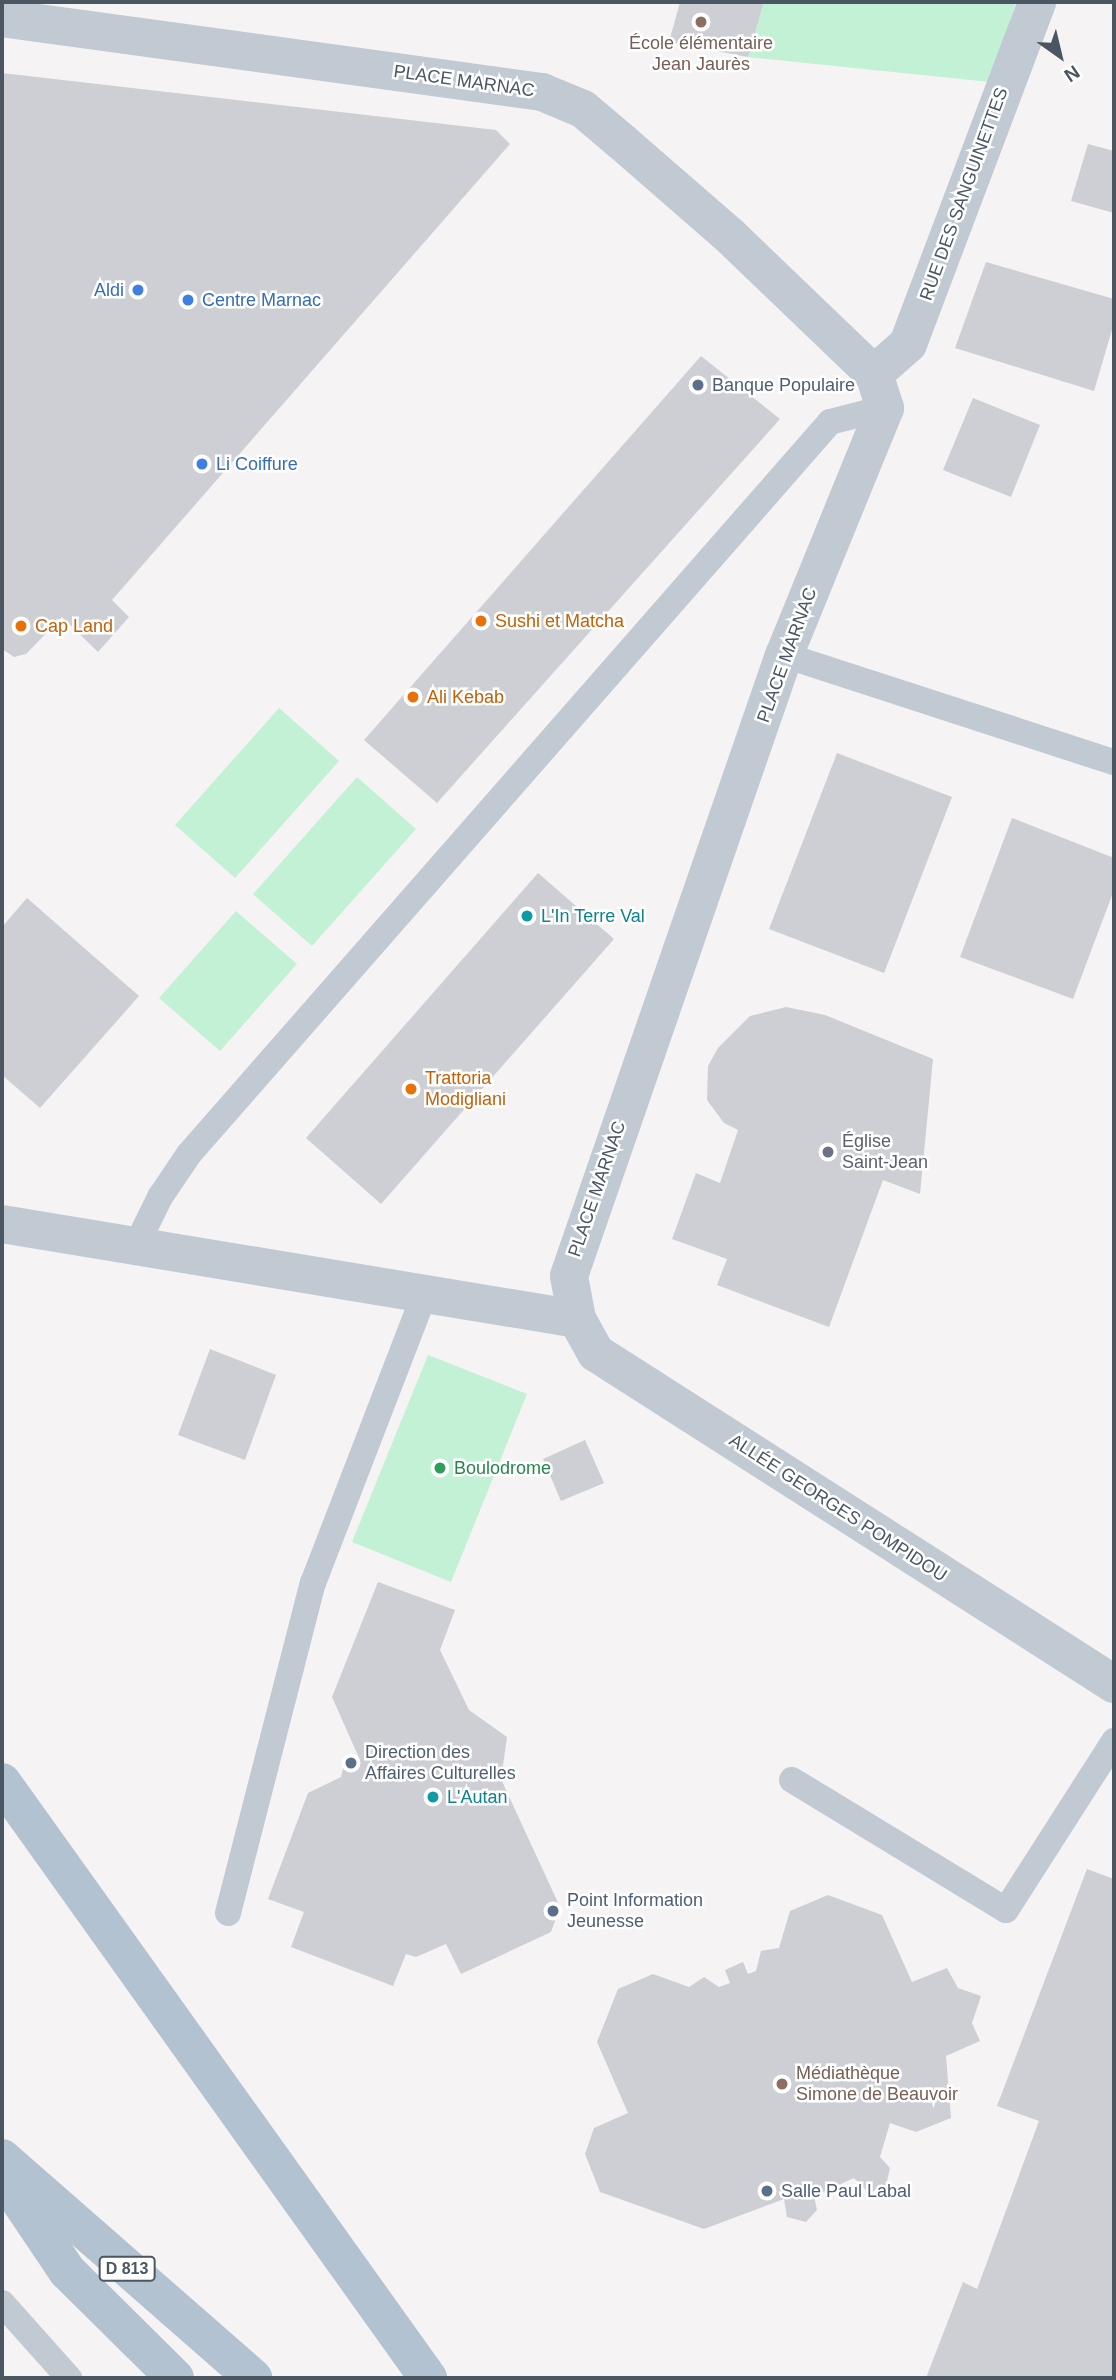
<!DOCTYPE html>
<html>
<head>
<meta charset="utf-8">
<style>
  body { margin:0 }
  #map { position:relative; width:1116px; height:2380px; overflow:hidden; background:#f5f3f3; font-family:Helvetica,sans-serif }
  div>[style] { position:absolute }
  .green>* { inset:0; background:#c3f1d5 }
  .building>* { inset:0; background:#cdcfd5 }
  .service>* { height:26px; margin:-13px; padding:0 13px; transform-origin:13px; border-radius:13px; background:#c1cad2 }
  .minor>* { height:38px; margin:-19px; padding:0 19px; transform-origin:19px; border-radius:19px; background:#c1cad2 }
  .primary>* { height:38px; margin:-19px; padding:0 19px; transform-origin:19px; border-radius:19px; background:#b3c2d1 }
  .dots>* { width:19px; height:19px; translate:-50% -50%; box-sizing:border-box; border:4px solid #fff; border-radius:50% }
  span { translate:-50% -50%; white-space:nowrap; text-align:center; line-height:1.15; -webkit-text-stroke:5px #fff; paint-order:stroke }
  .shield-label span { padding:2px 5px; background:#fff; border:2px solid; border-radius:5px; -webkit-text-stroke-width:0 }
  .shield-label { font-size:16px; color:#4a5661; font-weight:700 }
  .education-label { font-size:18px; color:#785e54 }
  .left { translate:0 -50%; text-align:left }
  .street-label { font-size:18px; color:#4a5661 }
  .shop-label { font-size:18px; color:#366cbe }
  .right { translate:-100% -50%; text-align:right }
  .service-label { font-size:18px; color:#4e5e75 }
  .food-label { font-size:18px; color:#c56008 }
  .culture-label { font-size:18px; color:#0d838f }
  .worship-label { font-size:18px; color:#5b616d }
  .leisure-label { font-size:18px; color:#27864d }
  .frame { position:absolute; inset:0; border:4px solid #4a5661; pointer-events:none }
  .north { position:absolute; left:1025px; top:21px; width:70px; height:70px; -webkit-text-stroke:5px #fff; paint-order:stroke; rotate:146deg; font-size:19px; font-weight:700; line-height:28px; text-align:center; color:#4a5661 }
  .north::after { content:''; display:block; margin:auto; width:24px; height:32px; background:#4a5661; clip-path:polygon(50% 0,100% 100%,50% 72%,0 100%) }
</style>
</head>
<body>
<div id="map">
  <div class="green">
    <i style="clip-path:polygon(764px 2px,1016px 2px,990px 82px,748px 57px)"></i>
    <i style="clip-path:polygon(279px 708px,339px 761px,235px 878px,175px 825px)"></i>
    <i style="clip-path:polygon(357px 777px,416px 829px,312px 946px,253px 894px)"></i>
    <i style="clip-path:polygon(236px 911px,297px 964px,220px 1051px,159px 998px)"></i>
    <i style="clip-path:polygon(428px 1355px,527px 1394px,451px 1582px,352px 1542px)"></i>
  </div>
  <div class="building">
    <i style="clip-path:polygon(680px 2px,764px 2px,748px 57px,669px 42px)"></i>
    <i style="clip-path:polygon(2px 73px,496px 130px,510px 144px,112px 600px,129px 617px,98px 652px,62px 617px,26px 654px,14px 657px,2px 649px)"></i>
    <i style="clip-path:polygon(1088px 144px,1114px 151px,1114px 213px,1071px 201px)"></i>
    <i style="clip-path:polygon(986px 262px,1114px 299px,1114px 323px,1094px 391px,955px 348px)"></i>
    <i style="clip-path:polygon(701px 356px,780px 419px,437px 803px,364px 740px)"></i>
    <i style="clip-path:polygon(973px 398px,1040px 425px,1011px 497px,943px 470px)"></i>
    <i style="clip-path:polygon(837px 753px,952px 797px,884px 973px,769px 929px)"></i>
    <i style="clip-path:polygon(1012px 818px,1114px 858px,1114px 890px,1073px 999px,960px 957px)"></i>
    <i style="clip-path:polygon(538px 873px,614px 939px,381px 1204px,306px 1138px)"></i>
    <i style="clip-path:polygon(27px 898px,139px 996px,40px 1108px,2px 1075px,2px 927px)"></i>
    <i style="clip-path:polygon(786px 1007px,825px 1015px,933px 1059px,920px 1194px,883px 1180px,829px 1327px,717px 1285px,727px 1259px,672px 1239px,696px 1173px,720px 1183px,738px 1130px,724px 1123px,707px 1100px,708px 1066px,718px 1048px,750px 1016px)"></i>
    <i style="clip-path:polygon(210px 1349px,276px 1375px,245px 1460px,178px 1435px)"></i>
    <i style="clip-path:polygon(585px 1440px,604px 1483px,561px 1501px,543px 1459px)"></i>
    <i style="clip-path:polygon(378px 1582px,455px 1610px,440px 1650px,469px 1710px,507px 1737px,501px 1779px,560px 1907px,551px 1932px,461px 1974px,446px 1944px,416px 1957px,406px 1954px,393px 1986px,291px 1947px,304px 1912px,268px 1899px,308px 1793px,341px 1777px,345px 1761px,359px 1758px,332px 1697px)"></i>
    <i style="clip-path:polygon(1087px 1869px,1114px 1879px,1114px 2378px,926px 2378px,963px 2282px,977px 2289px,1039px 2121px,997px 2106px)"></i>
    <i style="clip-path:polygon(828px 1895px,882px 1915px,912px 1982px,947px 1968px,958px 1988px,981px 1996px,972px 2023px,980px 2041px,946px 2056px,951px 2118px,916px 2132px,890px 2123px,880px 2157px,890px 2168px,886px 2186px,869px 2193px,854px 2178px,814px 2196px,817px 2210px,806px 2222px,787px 2217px,784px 2199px,704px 2229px,600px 2192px,585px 2154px,594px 2128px,628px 2113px,597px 2042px,618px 1989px,653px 1974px,689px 1987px,704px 1977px,719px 1987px,730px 1983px,725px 1970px,743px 1962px,748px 1974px,756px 1971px,761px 1951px,779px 1948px,790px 1911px)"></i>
  </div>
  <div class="service">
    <i style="left:784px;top:655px;width:347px;rotate:18deg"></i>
    <i style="left:136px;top:1246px;width:55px;rotate:-63.9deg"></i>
    <i style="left:160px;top:1197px;width:52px;rotate:-56deg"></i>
    <i style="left:189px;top:1154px;width:973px;rotate:-48.79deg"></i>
    <i style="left:830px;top:422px;width:57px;rotate:-14.3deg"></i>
    <i style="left:792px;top:1780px;width:250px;rotate:31.3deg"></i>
    <i style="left:1006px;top:1910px;width:201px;rotate:-57.4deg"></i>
    <i style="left:228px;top:1913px;width:341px;rotate:-75.6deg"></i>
    <i style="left:313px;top:1583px;width:311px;rotate:-68.9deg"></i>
    <i style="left:2px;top:2303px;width:101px;rotate:48.2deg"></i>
  </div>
  <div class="minor">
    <i style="left:2px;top:18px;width:545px;rotate:7.8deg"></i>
    <i style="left:542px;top:92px;width:44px;rotate:22.5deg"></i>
    <i style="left:583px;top:109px;width:51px;rotate:40.2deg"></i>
    <i style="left:622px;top:142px;width:143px;rotate:41deg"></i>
    <i style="left:730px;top:236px;width:199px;rotate:43.8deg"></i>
    <i style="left:874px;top:374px;width:36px;rotate:72deg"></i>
    <i style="left:885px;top:408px;width:267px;rotate:112.2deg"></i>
    <i style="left:784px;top:655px;width:657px;rotate:109.1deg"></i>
    <i style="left:569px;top:1276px;width:44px;rotate:79.5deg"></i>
    <i style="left:577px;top:1319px;width:39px;rotate:61deg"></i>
    <i style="left:596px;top:1353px;width:615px;rotate:32.58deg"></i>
    <i style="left:874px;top:374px;width:45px;rotate:-41.4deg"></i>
    <i style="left:908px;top:344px;width:366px;rotate:-69.3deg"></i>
    <i style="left:2px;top:1224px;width:583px;rotate:9.38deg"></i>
  </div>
  <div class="primary">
    <i style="left:2px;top:1782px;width:733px;rotate:54.44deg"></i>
    <i style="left:2px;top:2158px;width:334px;rotate:41.2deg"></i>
    <i style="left:5px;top:2179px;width:111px;rotate:56deg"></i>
    <i style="left:67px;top:2271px;width:152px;rotate:44.7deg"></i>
  </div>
  <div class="dots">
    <i style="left:701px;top:22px;background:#8d6e63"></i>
    <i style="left:138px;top:290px;background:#3f7fe0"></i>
    <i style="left:188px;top:300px;background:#3f7fe0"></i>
    <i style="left:698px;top:385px;background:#5c6f8a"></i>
    <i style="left:202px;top:464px;background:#3f7fe0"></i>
    <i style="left:481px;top:621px;background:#e8710a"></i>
    <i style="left:21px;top:626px;background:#e8710a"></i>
    <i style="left:413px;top:697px;background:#e8710a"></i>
    <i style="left:527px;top:916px;background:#0f9aa8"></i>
    <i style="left:411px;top:1089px;background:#e8710a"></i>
    <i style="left:828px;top:1152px;background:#6b7280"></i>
    <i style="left:440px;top:1468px;background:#2e9e5b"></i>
    <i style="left:351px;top:1763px;background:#5c6f8a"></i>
    <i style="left:433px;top:1797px;background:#0f9aa8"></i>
    <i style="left:553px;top:1911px;background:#5c6f8a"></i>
    <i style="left:782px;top:2084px;background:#8d6e63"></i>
    <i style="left:767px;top:2191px;background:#5c6f8a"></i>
  </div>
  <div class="shield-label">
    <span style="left:127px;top:2269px">D 813</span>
  </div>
  <div class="education-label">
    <span style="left:701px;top:54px">École élémentaire<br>Jean Jaurès</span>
    <span class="left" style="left:796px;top:2084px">Médiathèque<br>Simone de Beauvoir</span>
  </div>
  <div class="street-label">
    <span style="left:464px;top:81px;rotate:8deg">PLACE MARNAC</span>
    <span style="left:964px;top:194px;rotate:-70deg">RUE DES SANGUINETTES</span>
    <span style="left:787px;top:655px;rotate:-70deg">PLACE MARNAC</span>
    <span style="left:597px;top:1189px;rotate:-71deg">PLACE MARNAC</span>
    <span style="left:838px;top:1508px;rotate:33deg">ALLÉE GEORGES POMPIDOU</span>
  </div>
  <div class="shop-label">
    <span class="right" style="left:124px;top:290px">Aldi</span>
    <span class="left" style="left:202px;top:300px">Centre Marnac</span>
    <span class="left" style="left:216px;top:464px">Li Coiffure</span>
  </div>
  <div class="service-label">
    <span class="left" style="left:712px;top:385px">Banque Populaire</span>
    <span class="left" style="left:365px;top:1763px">Direction des<br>Affaires Culturelles</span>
    <span class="left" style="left:567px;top:1911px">Point Information<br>Jeunesse</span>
    <span class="left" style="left:781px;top:2191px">Salle Paul Labal</span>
  </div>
  <div class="food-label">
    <span class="left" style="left:495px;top:621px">Sushi et Matcha</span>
    <span class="left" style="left:35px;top:626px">Cap Land</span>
    <span class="left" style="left:427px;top:697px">Ali Kebab</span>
    <span class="left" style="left:425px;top:1089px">Trattoria<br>Modigliani</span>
  </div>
  <div class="culture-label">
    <span class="left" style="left:541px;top:916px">L'In Terre Val</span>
    <span class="left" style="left:447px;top:1797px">L'Autan</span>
  </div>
  <div class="worship-label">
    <span class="left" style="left:842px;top:1152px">Église<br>Saint-Jean</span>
  </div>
  <div class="leisure-label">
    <span class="left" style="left:454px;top:1468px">Boulodrome</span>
  </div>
  <div class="frame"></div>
  <div class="north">N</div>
</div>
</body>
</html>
